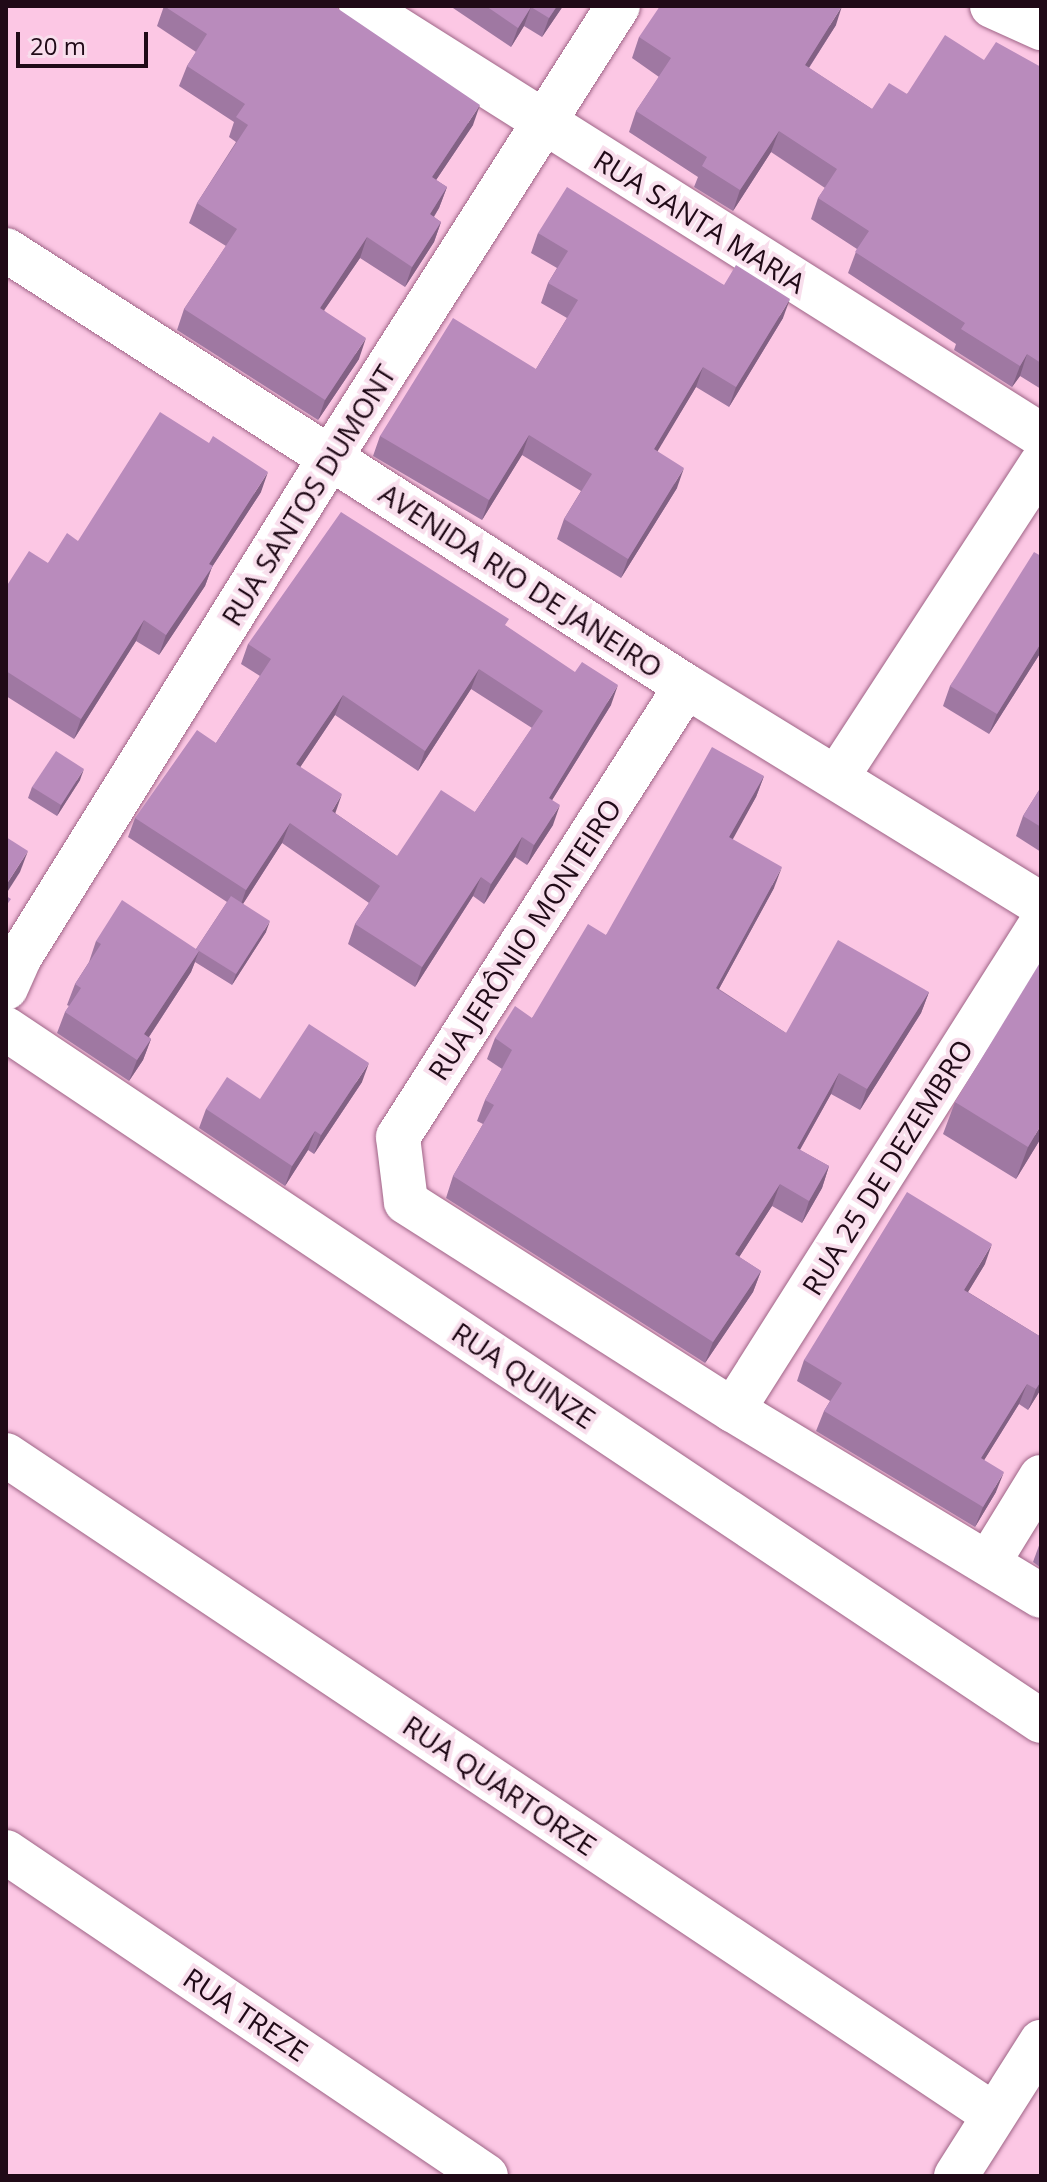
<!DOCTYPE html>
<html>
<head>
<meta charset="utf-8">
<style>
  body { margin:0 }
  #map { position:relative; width:1047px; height:2182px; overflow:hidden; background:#fcc7e4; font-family:"Open Sans",sans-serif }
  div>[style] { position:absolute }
  .roads { filter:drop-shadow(0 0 2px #9e6486) drop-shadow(0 0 2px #9e6486) }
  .minor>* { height:44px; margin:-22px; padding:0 22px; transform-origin:22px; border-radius:22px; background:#fff }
  .wall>* { inset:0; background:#9f78a2 }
  .shaded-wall>* { inset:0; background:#826184 }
  .building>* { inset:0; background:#b98bbc }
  span { translate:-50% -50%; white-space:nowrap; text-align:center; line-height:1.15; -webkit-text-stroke:8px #f8deec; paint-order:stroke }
  .street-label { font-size:28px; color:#200a17 }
  .frame { position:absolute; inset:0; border:8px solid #200a17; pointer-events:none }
  .scale { position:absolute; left:16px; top:32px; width:132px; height:36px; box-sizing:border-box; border:4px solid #200a17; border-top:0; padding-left:10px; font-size:24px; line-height:28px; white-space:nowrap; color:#200a17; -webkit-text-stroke:6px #f8deec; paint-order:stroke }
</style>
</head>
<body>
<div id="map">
  <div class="roads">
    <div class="minor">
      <i style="left:361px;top:6px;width:804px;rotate:32.25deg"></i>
      <i style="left:992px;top:6px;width:54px;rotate:24.2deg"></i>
      <i style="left:6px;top:250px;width:808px;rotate:32.67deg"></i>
      <i style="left:686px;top:686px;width:417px;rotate:31.6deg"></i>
      <i style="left:686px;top:686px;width:535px;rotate:122.56deg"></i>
      <i style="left:398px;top:1137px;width:65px;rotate:83deg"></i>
      <i style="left:406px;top:1202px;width:388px;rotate:32.5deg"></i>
      <i style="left:733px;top:1410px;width:360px;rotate:31.1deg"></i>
      <i style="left:837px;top:777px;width:374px;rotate:-56.9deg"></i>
      <i style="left:6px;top:988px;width:36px;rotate:-66deg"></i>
      <i style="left:21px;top:955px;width:585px;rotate:-58.13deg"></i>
      <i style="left:330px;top:458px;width:536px;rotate:-57.5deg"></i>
      <i style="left:6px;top:1029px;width:1245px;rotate:33.77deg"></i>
      <i style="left:733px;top:1410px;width:575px;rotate:-57.64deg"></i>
      <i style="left:6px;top:1455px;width:1188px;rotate:33.74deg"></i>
      <i style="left:988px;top:1563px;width:101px;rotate:-58.4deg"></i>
      <i style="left:6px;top:1852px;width:579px;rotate:34.02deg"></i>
      <i style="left:956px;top:2176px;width:159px;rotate:-57.6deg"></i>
    </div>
  </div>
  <div class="wall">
    <i style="clip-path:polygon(164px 6px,473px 125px,436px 180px,447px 187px,439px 208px,434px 217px,441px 222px,434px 242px,405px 287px,360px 258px,324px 310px,359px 359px,318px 420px,177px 330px,184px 309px,226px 246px,189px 223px,197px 203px,236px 142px,229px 137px,234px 122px,179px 86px,187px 66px,196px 52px,157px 26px)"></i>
    <i style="clip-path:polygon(450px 6px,563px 6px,542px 37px,524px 26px,511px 47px)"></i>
    <i style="clip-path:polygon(836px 25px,809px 68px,872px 109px,984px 60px,1041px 67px,1041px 389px,1020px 376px,1012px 387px,954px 350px,956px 344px,848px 273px,857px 249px,811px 219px,818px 198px,825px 188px,771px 152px,733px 211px,694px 187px,698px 177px,629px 132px,636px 111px,659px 77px,632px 58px,639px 37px)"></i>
    <i style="clip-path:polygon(538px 233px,724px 285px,783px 318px,729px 407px,696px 387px,657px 451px,677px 488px,621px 578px,557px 539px,564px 519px,581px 491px,522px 455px,482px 520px,373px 456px,380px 436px,536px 369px,567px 318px,541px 303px,548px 283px,557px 268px,531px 253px)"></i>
    <i style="clip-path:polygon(261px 492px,212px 567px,205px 586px,159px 655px,136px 641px,74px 739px,6px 696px,6px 587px,48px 563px,78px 541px)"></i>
    <i style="clip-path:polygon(1041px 556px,1041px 652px,989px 734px,943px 706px,950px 686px)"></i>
    <i style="clip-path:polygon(evenodd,506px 626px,611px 705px,552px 800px,553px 825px,527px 865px,515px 857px,484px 904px,473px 896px,415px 987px,348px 944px,355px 924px,369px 903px,282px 843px,243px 904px,266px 932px,232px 985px,195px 962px,191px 972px,149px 1037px,151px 1039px,143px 1060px,129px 1081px,57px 1033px,65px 1012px,69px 1006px,67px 1005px,75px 984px,89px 962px,96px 941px,196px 949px,227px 902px,128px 837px,135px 818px,216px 743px,260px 676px,241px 664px,248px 644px,506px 626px,471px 689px,532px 728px,475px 812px,397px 856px,335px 813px,300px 767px,335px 715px,418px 771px,471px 689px)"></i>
    <i style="clip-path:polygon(764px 776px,756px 797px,732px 839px,774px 888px,719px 989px,786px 1033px,929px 992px,921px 1013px,860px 1110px,831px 1094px,800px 1150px,829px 1166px,822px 1188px,802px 1223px,772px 1206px,739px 1257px,761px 1271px,753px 1292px,705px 1363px,446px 1198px,453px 1176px,483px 1124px,477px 1121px,485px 1100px,502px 1069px,487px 1059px,495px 1038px,532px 1018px,606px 935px)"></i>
    <i style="clip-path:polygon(80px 780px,57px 816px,28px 798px,32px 787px)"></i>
    <i style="clip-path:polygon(1041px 787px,1041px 852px,1016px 836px,1023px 816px)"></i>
    <i style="clip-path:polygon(362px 1082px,314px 1154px,308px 1150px,285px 1186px,199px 1128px,206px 1109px)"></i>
    <i style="clip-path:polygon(955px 1102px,1041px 1138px,1016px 1179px,943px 1134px)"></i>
    <i style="clip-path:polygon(985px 1264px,968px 1292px,1041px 1337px,1041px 1389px,1028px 1410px,1019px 1404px,984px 1460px,996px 1492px,975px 1527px,816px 1431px,824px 1411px,830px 1401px,797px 1381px,804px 1360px)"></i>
    <i style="clip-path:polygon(1041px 1540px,1041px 1568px,1033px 1562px)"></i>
  </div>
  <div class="shaded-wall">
    <i style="clip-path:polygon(557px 6px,563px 6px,542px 37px,549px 18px)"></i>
    <i style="clip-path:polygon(842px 6px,836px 25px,797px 86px,805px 65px)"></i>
    <i style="clip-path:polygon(531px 7px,524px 26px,511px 47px,518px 28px)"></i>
    <i style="clip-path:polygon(480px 105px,473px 125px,424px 198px,432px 177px)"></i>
    <i style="clip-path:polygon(779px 131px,771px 152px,733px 211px,740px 190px)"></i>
    <i style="clip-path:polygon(447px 187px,439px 208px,422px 235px,430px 214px)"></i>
    <i style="clip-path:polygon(441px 222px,434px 242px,405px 287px,412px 267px)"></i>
    <i style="clip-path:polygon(367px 237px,360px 258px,312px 328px,320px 308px)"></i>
    <i style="clip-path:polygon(790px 299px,783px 318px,729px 407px,736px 387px)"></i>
    <i style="clip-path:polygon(366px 338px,359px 359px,318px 420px,325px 400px)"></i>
    <i style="clip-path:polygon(1027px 354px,1020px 376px,1012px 387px,1020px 366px)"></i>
    <i style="clip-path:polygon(703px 367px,696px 387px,647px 469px,654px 449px)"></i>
    <i style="clip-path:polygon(529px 435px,522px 455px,482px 520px,489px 500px)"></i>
    <i style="clip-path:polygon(684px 468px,677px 488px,621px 578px,628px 559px)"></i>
    <i style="clip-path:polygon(268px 472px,261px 492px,212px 567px,205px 586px,159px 655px,166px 635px,209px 564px)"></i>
    <i style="clip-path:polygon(144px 620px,136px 641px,74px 739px,81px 719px)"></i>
    <i style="clip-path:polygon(1041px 643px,1041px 652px,989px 734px,997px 714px)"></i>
    <i style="clip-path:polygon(479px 669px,471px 689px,418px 771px,425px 751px)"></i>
    <i style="clip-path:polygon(618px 685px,611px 705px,541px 818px,549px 798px)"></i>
    <i style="clip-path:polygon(343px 695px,335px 715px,289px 784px,296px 764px)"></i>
    <i style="clip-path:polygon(84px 769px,80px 780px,57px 816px,61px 805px)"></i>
    <i style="clip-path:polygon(764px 776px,756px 797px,722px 859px,729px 837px)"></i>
    <i style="clip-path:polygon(342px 794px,335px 814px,332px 811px)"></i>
    <i style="clip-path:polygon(560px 805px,553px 825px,527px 865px,534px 845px)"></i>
    <i style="clip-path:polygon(290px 823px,282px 843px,239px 910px,246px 890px)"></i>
    <i style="clip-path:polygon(522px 837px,515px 857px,484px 904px,491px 884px)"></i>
    <i style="clip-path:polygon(28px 851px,20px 872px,6px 894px,6px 885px)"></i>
    <i style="clip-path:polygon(782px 867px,774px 888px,708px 1009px,716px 988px)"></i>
    <i style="clip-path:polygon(481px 877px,473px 896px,415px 987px,422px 967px)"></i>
    <i style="clip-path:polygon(270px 921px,266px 932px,232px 985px,236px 974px)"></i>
    <i style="clip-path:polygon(199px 951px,191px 972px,137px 1055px,144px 1034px)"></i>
    <i style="clip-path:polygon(929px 992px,921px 1013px,860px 1110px,867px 1089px)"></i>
    <i style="clip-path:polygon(151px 1039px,143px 1060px,129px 1081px,137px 1060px)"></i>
    <i style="clip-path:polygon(369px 1063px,362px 1082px,314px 1154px,321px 1135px)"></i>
    <i style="clip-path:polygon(839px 1073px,831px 1094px,789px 1169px,797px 1148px)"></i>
    <i style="clip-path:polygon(1041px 1125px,1041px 1138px,1016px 1179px,1028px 1147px)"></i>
    <i style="clip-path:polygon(315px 1131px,308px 1150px,285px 1186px,292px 1166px)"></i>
    <i style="clip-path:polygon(829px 1166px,822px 1188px,802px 1223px,809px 1201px)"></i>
    <i style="clip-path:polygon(780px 1184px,772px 1206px,727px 1276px,735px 1254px)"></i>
    <i style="clip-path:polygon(992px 1244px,985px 1264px,957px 1310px,964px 1290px)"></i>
    <i style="clip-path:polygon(761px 1271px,753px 1292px,705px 1363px,713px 1342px)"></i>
    <i style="clip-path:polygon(1041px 1381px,1041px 1389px,1028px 1410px,1036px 1389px)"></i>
    <i style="clip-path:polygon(1027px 1384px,1019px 1404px,973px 1478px,981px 1458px)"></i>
    <i style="clip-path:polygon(1004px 1472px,996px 1492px,975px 1527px,983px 1507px)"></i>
  </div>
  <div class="building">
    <i style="clip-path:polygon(164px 6px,334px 6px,480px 105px,432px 177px,447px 187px,430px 214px,441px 222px,412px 267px,367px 237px,320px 308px,366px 338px,325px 400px,184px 309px,237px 229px,197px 203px,248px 125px,236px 117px,245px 104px,187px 66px,207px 34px)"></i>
    <i style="clip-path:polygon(486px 6px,557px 6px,549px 18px,531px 7px,518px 28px)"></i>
    <i style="clip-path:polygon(660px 6px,842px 6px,805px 65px,872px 109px,889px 83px,907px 94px,945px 35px,984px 60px,996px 42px,1041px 67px,1041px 363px,1027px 354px,1020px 366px,961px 329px,965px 323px,855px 252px,869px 231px,818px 198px,837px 169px,779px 131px,740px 190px,702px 166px,707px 157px,636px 111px,671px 58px,639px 37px)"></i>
    <i style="clip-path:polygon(567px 187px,724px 285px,736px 265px,790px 299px,736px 387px,703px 367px,654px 449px,684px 468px,628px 559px,564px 519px,592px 474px,529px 435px,489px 500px,380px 436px,453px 318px,536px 369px,578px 300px,548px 283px,568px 251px,538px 233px)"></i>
    <i style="clip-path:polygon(160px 412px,209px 443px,213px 436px,268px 472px,209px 564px,213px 566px,166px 635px,144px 620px,81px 719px,6px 671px,6px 587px,29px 551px,48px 563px,67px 533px,78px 541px)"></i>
    <i style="clip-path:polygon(evenodd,341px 512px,509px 619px,505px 625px,575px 672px,582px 662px,618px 685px,549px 798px,560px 805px,534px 845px,522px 837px,491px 884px,481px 877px,422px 967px,355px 924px,380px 886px,290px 823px,246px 890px,135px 818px,197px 730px,216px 743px,271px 659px,248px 644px,341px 512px,479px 669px,543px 711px,475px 812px,441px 790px,397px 856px,332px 811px,342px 794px,296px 764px,343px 695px,425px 751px,479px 669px)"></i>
    <i style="clip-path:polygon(1034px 552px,1041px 556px,1041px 643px,997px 714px,950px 686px)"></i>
    <i style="clip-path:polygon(712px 747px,764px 776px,729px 837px,782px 867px,716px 988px,786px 1033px,838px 940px,929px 992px,867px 1089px,839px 1073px,797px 1148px,829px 1166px,809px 1201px,780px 1184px,735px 1254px,761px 1271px,713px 1342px,453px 1176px,494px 1105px,485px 1100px,512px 1050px,495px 1038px,515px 1006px,532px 1018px,588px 924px,606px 935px)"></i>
    <i style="clip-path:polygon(56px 751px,84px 769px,61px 805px,32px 787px)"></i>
    <i style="clip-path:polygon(1041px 787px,1041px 827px,1023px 816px)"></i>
    <i style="clip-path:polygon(6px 837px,28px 851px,6px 885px)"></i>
    <i style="clip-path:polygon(6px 896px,11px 899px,6px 906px)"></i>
    <i style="clip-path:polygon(231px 896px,270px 921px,236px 974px,196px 949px)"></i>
    <i style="clip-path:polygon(122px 900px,199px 951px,144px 1034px,151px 1039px,137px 1060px,65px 1012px,81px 988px,75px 984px,101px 944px,96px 941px)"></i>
    <i style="clip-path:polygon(1041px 961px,1041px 1125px,1028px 1147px,955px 1102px)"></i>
    <i style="clip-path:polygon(309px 1024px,369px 1063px,321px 1135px,315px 1131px,292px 1166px,206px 1109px,227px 1077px,260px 1099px)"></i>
    <i style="clip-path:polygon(907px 1192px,992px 1244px,964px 1290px,1041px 1337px,1041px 1381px,1036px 1389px,1027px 1384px,981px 1458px,1004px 1472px,983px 1507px,824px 1411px,842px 1383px,804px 1360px)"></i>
  </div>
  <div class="street-label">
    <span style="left:700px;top:221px;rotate:32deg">RUA SANTA MARIA</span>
    <span style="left:308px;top:495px;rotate:-58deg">RUA SANTOS DUMONT</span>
    <span style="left:521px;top:580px;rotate:33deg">AVENIDA RIO DE JANEIRO</span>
    <span style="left:524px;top:939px;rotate:-57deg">RUA JERÔNIO MONTEIRO</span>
    <span style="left:887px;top:1167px;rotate:-58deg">RUA 25 DE DEZEMBRO</span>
    <span style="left:524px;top:1375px;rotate:34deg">RUA QUINZE</span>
    <span style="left:500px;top:1785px;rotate:34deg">RUA QUARTORZE</span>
    <span style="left:246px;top:2014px;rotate:34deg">RUA TREZE</span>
  </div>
  <div class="frame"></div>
  <div class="scale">20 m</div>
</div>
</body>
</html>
